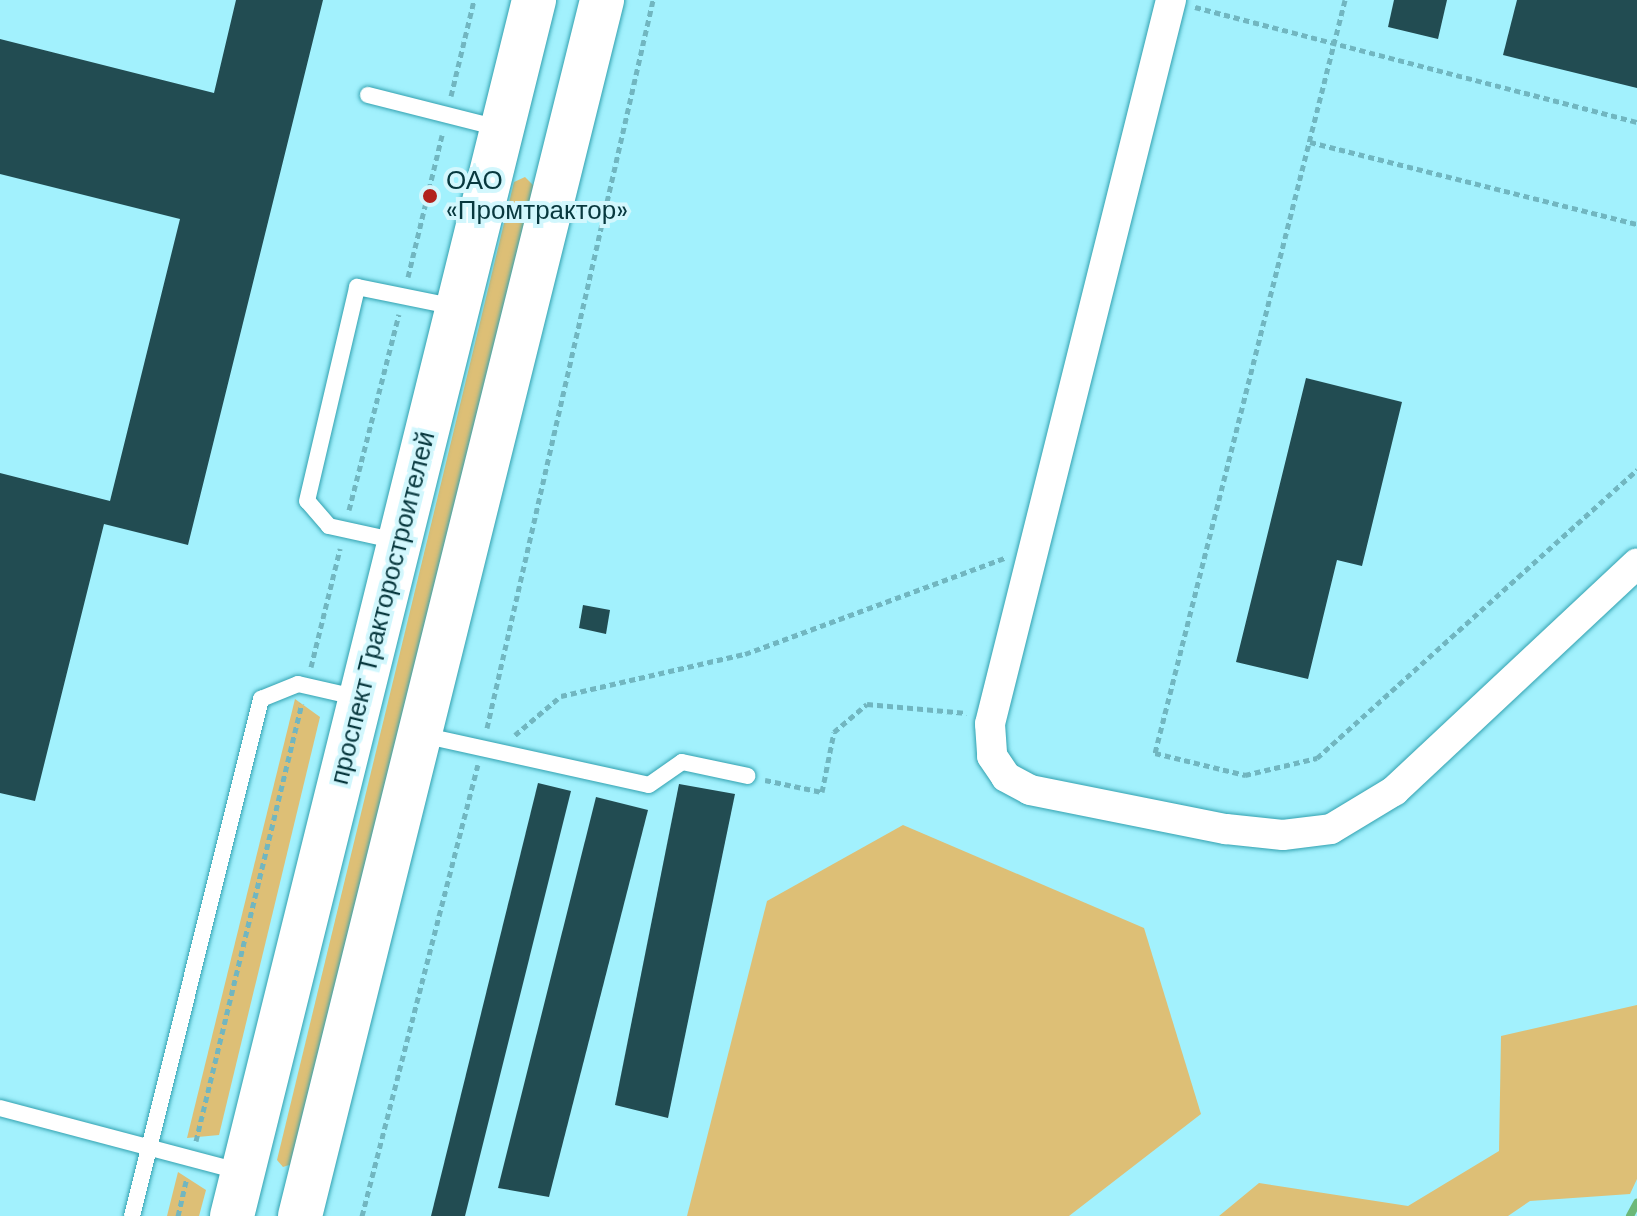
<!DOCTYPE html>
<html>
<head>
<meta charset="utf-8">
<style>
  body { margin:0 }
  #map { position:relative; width:1637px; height:1216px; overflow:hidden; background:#a2f1fd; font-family:"DM Sans",sans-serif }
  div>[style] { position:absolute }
  .green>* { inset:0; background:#ddbf76 }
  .stream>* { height:8px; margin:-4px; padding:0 4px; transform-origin:4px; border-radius:4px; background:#6cb878 }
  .building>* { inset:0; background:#224c52 }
  .path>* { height:5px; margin-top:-2.5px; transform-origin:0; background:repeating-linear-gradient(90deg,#71b6c0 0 6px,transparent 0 10px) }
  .roads { filter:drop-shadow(0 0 2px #32a1b0) drop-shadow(0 0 2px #32a1b0) }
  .lane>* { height:16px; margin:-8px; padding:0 8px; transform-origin:8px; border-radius:8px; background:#fff }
  .street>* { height:30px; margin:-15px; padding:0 15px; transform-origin:15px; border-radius:15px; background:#fff }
  .primary>* { height:44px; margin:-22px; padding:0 22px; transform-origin:22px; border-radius:22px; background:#fff }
  .dots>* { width:22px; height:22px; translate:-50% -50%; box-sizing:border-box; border:4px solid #d2f7fd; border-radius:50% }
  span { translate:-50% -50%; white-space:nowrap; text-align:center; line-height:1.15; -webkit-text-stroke:8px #d2f7fd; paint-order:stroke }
  .poi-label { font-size:26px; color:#08383e }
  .left { translate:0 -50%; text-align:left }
  .street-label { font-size:26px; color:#08383e }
</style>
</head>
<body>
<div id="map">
  <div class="green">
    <i style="clip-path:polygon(525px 177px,534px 186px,292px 1164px,283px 1167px,277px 1160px,514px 182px)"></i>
    <i style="clip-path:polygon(295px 699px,320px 717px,219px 1135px,187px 1138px)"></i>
    <i style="clip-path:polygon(903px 825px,1144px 928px,1201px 1114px,1069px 1216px,687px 1216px,767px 901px)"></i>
    <i style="clip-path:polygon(1637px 1005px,1637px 1179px,1630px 1194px,1530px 1201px,1508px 1216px,1219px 1216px,1259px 1183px,1408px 1206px,1499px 1151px,1501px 1036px)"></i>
    <i style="clip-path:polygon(178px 1172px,206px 1190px,199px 1216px,167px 1216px)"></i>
  </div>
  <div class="stream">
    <i style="left:1630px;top:1216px;width:15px;rotate:-62deg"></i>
  </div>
  <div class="building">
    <i style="clip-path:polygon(236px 0,323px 0,188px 545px,104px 524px,35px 801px,0 793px,0 473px,110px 501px,180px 219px,0 174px,0 39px,214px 93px)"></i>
    <i style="clip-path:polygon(1394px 0,1447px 0,1438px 39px,1388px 27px)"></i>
    <i style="clip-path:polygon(1517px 0,1637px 0,1637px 88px,1503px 55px)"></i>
    <i style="clip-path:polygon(1306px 378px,1402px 402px,1362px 566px,1337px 560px,1308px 679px,1236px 662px)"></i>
    <i style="clip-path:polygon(583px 605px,610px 610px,606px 634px,579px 628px)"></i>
    <i style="clip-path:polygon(538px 783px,571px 791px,465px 1216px,431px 1216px)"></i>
    <i style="clip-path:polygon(679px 784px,735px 794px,668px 1118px,615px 1105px)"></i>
    <i style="clip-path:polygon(596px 797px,648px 810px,549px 1197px,498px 1188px)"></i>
  </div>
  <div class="path">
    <i style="left:1345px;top:0;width:777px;rotate:104.16deg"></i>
    <i style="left:1155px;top:753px;width:93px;rotate:13.7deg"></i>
    <i style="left:1245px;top:775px;width:74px;rotate:-13.3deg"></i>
    <i style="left:1317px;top:758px;width:431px;rotate:-42deg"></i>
    <i style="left:1195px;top:7px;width:457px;rotate:14.6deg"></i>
    <i style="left:451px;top:96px;width:99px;rotate:-76.5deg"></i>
    <i style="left:1310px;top:142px;width:337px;rotate:14.1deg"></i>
    <i style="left:408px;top:277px;width:146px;rotate:-76.5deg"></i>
    <i style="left:349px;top:510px;width:202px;rotate:-75.7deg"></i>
    <i style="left:311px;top:667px;width:122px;rotate:-76.2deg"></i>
    <i style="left:487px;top:728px;width:747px;rotate:-77.15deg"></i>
    <i style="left:515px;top:735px;width:60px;rotate:-40.3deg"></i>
    <i style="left:561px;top:696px;width:189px;rotate:-12.9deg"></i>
    <i style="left:745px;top:654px;width:277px;rotate:-20.3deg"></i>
    <i style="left:765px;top:780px;width:58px;rotate:11.9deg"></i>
    <i style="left:822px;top:792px;width:61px;rotate:-78.7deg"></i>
    <i style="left:834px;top:732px;width:43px;rotate:-40.3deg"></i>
    <i style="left:867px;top:704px;width:100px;rotate:5.1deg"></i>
    <i style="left:196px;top:1141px;width:450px;rotate:-76.4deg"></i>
    <i style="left:178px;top:1216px;width:39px;rotate:-77deg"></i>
    <i style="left:362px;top:1216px;width:466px;rotate:-75.6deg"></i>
  </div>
  <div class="roads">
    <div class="lane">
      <i style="left:368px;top:95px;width:138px;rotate:14.2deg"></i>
      <i style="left:397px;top:541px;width:70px;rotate:-167.6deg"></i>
      <i style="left:329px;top:526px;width:33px;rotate:-131deg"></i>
      <i style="left:307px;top:501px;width:220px;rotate:-76.8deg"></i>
      <i style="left:357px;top:287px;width:101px;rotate:11.4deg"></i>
      <i style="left:422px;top:735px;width:232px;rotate:12.4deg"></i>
      <i style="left:649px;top:785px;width:40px;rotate:-34.9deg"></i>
      <i style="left:682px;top:762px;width:67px;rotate:12deg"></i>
      <i style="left:0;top:1108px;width:250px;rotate:14.8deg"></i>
      <i style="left:132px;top:1216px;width:533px;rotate:-75.99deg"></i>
      <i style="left:261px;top:699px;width:40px;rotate:-22deg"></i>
      <i style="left:298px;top:684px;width:63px;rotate:12.9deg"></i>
    </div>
    <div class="street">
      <i style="left:1171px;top:0;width:746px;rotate:104.04deg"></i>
      <i style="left:990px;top:724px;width:32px;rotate:86deg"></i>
      <i style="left:992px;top:756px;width:25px;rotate:56deg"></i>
      <i style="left:1006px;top:777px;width:27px;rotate:28deg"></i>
      <i style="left:1030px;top:790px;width:200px;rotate:11.3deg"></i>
      <i style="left:1226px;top:829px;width:57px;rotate:6deg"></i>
      <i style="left:1283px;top:835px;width:48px;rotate:-7.1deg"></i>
      <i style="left:1331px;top:829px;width:74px;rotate:-31.1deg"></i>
      <i style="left:1394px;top:791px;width:333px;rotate:-43.1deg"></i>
    </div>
    <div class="primary">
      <i style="left:232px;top:1216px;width:1253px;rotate:-76.05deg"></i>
      <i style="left:300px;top:1216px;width:1253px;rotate:-76.05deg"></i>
    </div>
  </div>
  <div class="dots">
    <i style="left:430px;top:196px;background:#b2221d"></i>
  </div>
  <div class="poi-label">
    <span class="left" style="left:446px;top:196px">ОАО<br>«Промтрактор»</span>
  </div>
  <div class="street-label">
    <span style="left:383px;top:608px;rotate:-76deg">проспект Тракторостроителей</span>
  </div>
</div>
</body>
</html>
